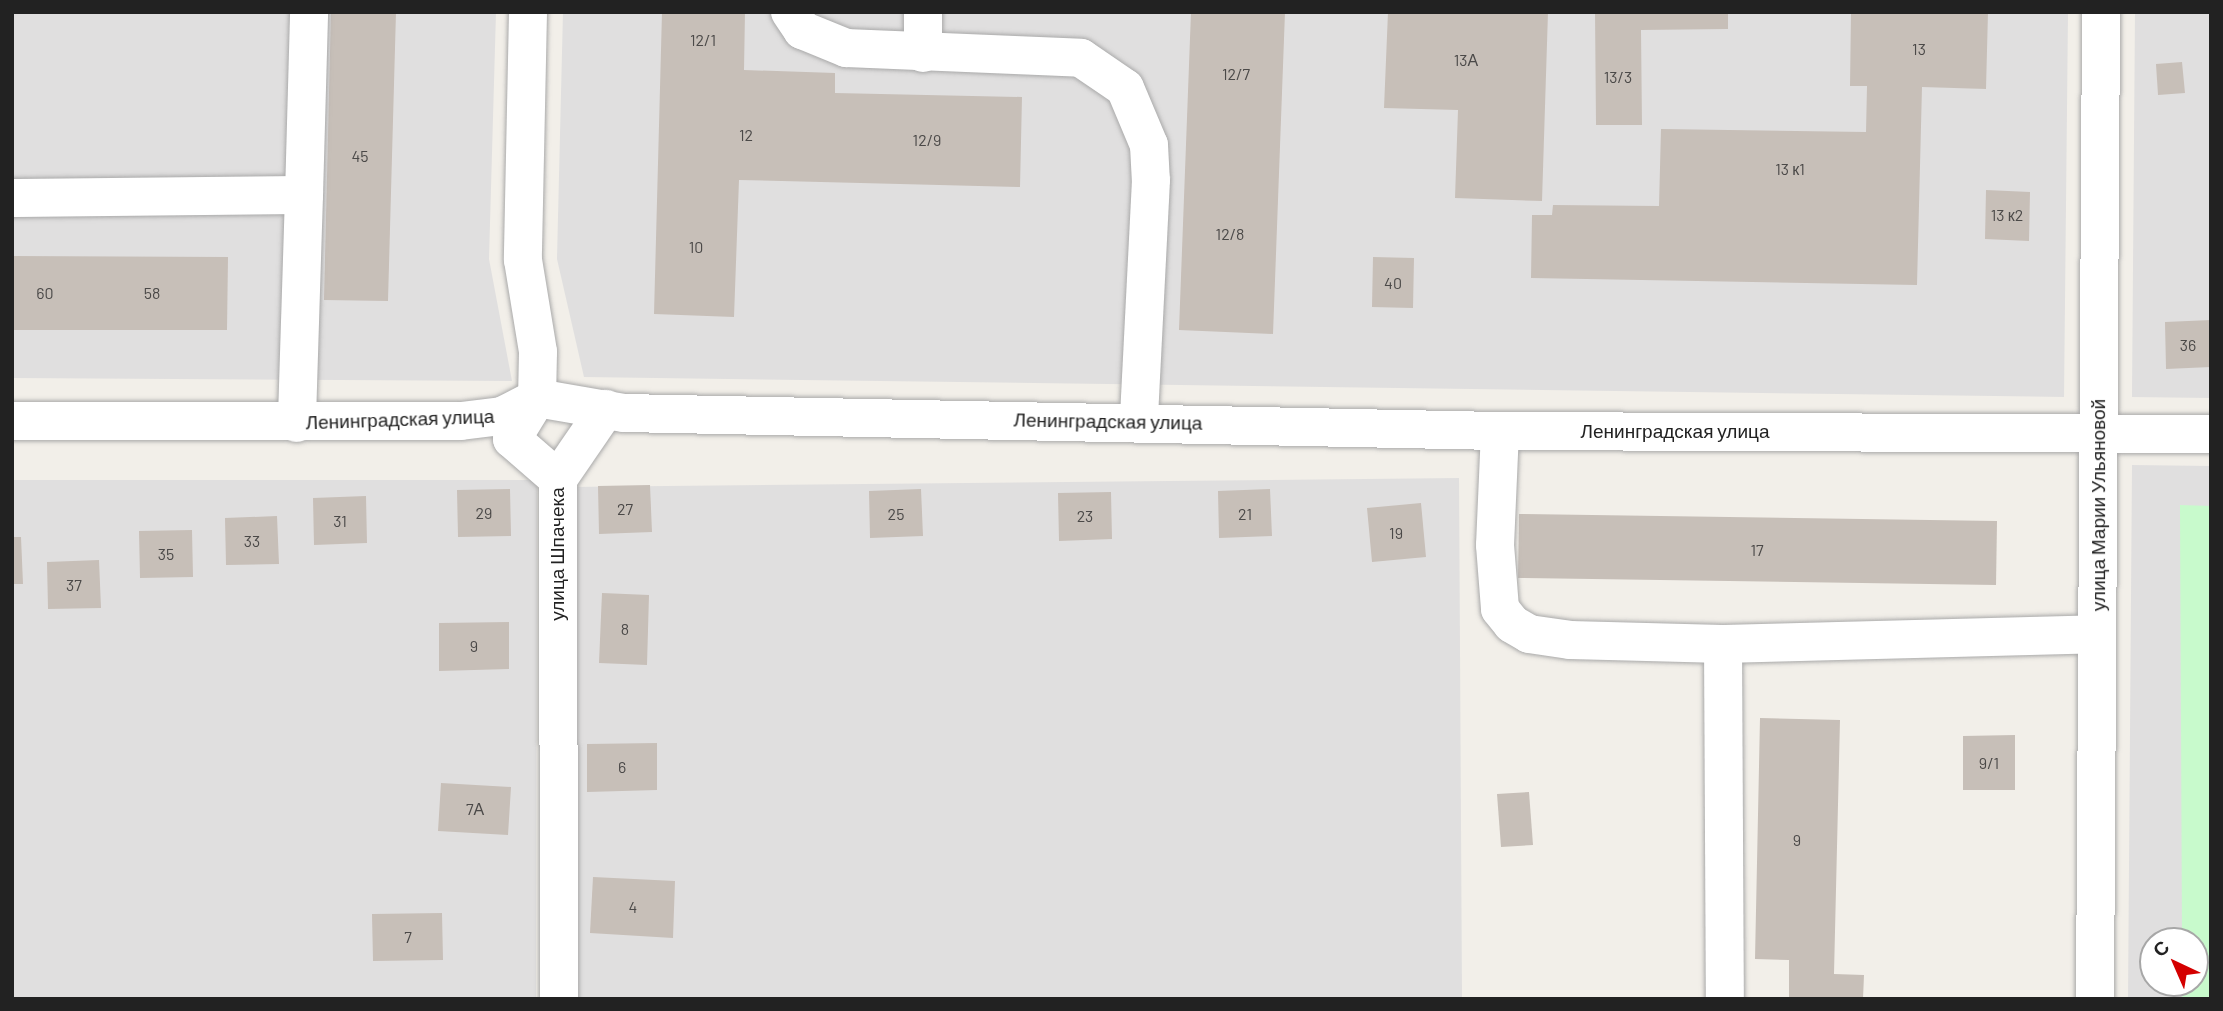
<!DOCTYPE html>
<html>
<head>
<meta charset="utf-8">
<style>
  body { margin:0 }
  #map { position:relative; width:2223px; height:1011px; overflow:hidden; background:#f2efe9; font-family:Barlow,sans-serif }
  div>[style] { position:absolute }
  .residential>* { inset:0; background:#e0dfdf }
  .park>* { inset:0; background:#c8facc }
  .building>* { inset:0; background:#c7bfb8 }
  .roads { filter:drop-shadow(0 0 2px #a9a9a9) drop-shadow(0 0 2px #a9a9a9) }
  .minor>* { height:38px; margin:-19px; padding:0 19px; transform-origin:19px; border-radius:19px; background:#fff }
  span { translate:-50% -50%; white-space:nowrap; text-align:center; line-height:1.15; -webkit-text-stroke:5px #fff; paint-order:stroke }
  .number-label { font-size:16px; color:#4b4948 }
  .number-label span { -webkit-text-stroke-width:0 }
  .street-label { font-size:19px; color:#222 }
  .frame { position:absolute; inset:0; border:14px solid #222; pointer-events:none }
  .north { position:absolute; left:2139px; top:927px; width:70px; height:70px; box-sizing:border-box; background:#fff; border:2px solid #a7a7a7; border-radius:50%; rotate:316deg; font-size:19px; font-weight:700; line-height:28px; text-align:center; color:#222 }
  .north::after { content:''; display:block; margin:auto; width:24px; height:32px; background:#d40000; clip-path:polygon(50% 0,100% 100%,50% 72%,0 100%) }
</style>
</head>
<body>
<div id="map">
  <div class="residential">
    <i style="clip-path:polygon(12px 12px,496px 12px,489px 259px,512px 381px,12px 378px)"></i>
    <i style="clip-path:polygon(563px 12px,2068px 12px,2064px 397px,584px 377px,557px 259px)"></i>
    <i style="clip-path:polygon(2135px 12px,2211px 12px,2211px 398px,2132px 397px)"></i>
    <i style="clip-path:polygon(evenodd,2132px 465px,2211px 466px,2211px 999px,2128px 999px,2132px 465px,2153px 941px,2195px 941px,2195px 983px,2153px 983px,2153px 941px)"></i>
    <i style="clip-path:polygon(1459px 478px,1462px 999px,571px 999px,568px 487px)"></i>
    <i style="clip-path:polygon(12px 480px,537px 480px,536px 999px,12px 999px)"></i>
  </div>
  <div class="park">
    <i style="clip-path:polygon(2180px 505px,2211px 506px,2211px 999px,2182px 999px,2182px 983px,2195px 983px,2195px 941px,2182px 941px)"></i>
  </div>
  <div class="building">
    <i style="clip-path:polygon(331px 12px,396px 12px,388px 301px,324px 300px)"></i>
    <i style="clip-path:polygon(662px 12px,745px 12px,744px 70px,835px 73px,835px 93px,1022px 97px,1020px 187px,739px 180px,734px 317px,654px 314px)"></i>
    <i style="clip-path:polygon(1191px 12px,1285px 12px,1273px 334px,1179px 330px)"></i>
    <i style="clip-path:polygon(1388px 12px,1548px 12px,1542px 201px,1455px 198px,1458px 110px,1384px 108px)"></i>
    <i style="clip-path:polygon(1595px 12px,1728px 12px,1728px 29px,1641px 30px,1642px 125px,1596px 125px)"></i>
    <i style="clip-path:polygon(1851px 12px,1988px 12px,1986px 89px,1922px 87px,1917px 285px,1531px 278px,1532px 215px,1552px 215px,1553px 205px,1659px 206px,1661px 129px,1866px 132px,1867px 86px,1850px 86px)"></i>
    <i style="clip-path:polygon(2182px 62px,2185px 93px,2158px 95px,2156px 64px)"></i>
    <i style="clip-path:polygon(1986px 190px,2030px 192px,2029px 241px,1985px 239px)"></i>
    <i style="clip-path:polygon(12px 256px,228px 257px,227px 330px,12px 330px)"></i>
    <i style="clip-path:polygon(1373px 257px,1414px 258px,1413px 308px,1372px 307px)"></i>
    <i style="clip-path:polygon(2211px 320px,2211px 367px,2166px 369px,2165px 322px)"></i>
    <i style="clip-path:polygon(650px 485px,652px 532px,599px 534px,598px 486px)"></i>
    <i style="clip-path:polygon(510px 489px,511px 536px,458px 537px,457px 490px)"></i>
    <i style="clip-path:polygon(921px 489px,923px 536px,870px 538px,869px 491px)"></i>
    <i style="clip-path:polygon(1270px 489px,1272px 536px,1219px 538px,1218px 491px)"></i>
    <i style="clip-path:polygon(1111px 492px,1112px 539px,1059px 541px,1058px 493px)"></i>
    <i style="clip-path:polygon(366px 496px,367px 543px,314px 545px,313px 498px)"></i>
    <i style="clip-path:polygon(1421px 503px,1426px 557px,1372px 562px,1367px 508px)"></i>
    <i style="clip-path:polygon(1519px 514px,1997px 521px,1996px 585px,1518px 578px)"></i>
    <i style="clip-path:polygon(277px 516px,279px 564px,226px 565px,225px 518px)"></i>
    <i style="clip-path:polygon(192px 530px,193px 577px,140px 578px,139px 531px)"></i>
    <i style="clip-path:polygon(12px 537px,21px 537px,23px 584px,12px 584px)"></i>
    <i style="clip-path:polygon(99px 560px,101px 608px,48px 609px,47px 562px)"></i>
    <i style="clip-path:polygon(602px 593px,649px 595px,647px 665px,599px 663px)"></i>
    <i style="clip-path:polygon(509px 622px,509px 669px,439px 671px,439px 623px)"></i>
    <i style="clip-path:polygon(1760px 718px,1840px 720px,1834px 974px,1864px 975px,1863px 999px,1789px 999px,1789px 960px,1755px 959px)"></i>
    <i style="clip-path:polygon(2015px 735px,2015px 790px,1963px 790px,1963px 736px)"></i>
    <i style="clip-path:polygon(657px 743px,657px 790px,587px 792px,587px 744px)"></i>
    <i style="clip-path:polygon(441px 783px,511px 787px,508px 835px,438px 831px)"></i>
    <i style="clip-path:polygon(1529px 792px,1533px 845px,1501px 847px,1497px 794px)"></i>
    <i style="clip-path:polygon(593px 877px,675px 881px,673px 938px,590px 933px)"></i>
    <i style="clip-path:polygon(442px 913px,443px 960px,373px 961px,372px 914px)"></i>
  </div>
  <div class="roads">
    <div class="minor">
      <i style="left:528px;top:12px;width:248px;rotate:91.2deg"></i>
      <i style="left:523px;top:260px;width:93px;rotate:80.7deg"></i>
      <i style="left:538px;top:352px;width:46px;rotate:91.2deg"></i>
      <i style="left:537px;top:398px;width:48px;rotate:121.4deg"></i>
      <i style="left:512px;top:439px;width:61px;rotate:41deg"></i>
      <i style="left:558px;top:479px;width:520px;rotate:89.89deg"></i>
      <i style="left:790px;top:12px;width:22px;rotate:56deg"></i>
      <i style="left:802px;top:30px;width:48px;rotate:22.2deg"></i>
      <i style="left:846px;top:48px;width:235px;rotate:2.4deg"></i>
      <i style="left:1081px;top:58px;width:53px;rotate:34.3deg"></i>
      <i style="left:1125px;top:88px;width:62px;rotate:67.2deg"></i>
      <i style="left:1149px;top:145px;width:35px;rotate:87deg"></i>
      <i style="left:1151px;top:180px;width:241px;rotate:92.9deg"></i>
      <i style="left:923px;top:53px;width:41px;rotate:-90deg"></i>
      <i style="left:304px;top:195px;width:183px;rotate:-88.4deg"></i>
      <i style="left:12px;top:198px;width:292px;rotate:-0.6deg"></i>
      <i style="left:304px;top:195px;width:228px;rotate:91.8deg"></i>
      <i style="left:12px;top:421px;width:449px"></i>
      <i style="left:461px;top:421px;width:41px;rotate:-7deg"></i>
      <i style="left:502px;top:416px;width:39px;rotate:-27deg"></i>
      <i style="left:537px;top:398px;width:88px;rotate:9.8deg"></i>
      <i style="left:624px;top:413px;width:876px;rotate:1.18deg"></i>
      <i style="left:1500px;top:431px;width:711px;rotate:0.24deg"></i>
      <i style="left:1500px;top:431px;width:114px;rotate:92.5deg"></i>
      <i style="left:1495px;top:545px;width:64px;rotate:85.5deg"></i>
      <i style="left:1500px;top:609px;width:19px;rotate:51deg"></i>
      <i style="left:1512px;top:624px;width:20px;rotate:30deg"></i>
      <i style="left:1529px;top:634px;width:41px;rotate:8.3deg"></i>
      <i style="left:1570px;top:640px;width:153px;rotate:1.5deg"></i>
      <i style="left:1723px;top:644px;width:355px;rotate:89.7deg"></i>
      <i style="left:558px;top:479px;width:85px;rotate:-55.6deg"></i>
      <i style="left:1723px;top:644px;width:374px;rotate:-1.5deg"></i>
      <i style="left:2095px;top:999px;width:987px;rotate:-89.65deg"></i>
    </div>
  </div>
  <div class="number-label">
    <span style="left:703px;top:40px">12/1</span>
    <span style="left:1919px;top:49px">13</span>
    <span style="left:1466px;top:60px">13А</span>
    <span style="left:1236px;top:74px">12/7</span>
    <span style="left:1618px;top:77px">13/3</span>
    <span style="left:746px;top:135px">12</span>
    <span style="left:927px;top:140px">12/9</span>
    <span style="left:360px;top:156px">45</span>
    <span style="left:1790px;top:169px">13 к1</span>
    <span style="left:2007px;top:215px">13 к2</span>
    <span style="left:1230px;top:234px">12/8</span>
    <span style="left:696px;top:247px">10</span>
    <span style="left:1393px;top:283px">40</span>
    <span style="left:45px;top:293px">60</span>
    <span style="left:152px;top:293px">58</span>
    <span style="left:2188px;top:345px">36</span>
    <span style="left:625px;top:509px">27</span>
    <span style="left:484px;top:513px">29</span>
    <span style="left:896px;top:514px">25</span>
    <span style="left:1245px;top:514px">21</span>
    <span style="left:1085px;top:516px">23</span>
    <span style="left:340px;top:521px">31</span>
    <span style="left:1396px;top:533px">19</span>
    <span style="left:252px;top:541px">33</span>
    <span style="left:1757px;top:550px">17</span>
    <span style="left:166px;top:554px">35</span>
    <span style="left:74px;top:585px">37</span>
    <span style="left:625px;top:629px">8</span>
    <span style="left:474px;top:646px">9</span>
    <span style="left:1989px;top:763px">9/1</span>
    <span style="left:622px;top:767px">6</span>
    <span style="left:475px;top:809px">7А</span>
    <span style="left:1797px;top:840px">9</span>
    <span style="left:633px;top:907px">4</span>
    <span style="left:408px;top:937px">7</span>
  </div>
  <div class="street-label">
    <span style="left:400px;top:419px;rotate:-2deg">Ленинградская улица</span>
    <span style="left:1108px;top:421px;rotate:1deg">Ленинградская улица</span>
    <span style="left:1675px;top:431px">Ленинградская улица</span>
    <span style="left:2098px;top:505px;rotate:-90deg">улица Марии Ульяновой</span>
    <span style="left:557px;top:554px;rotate:-90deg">улица Шпачека</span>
  </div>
  <div class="frame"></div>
  <div class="north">С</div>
</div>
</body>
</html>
